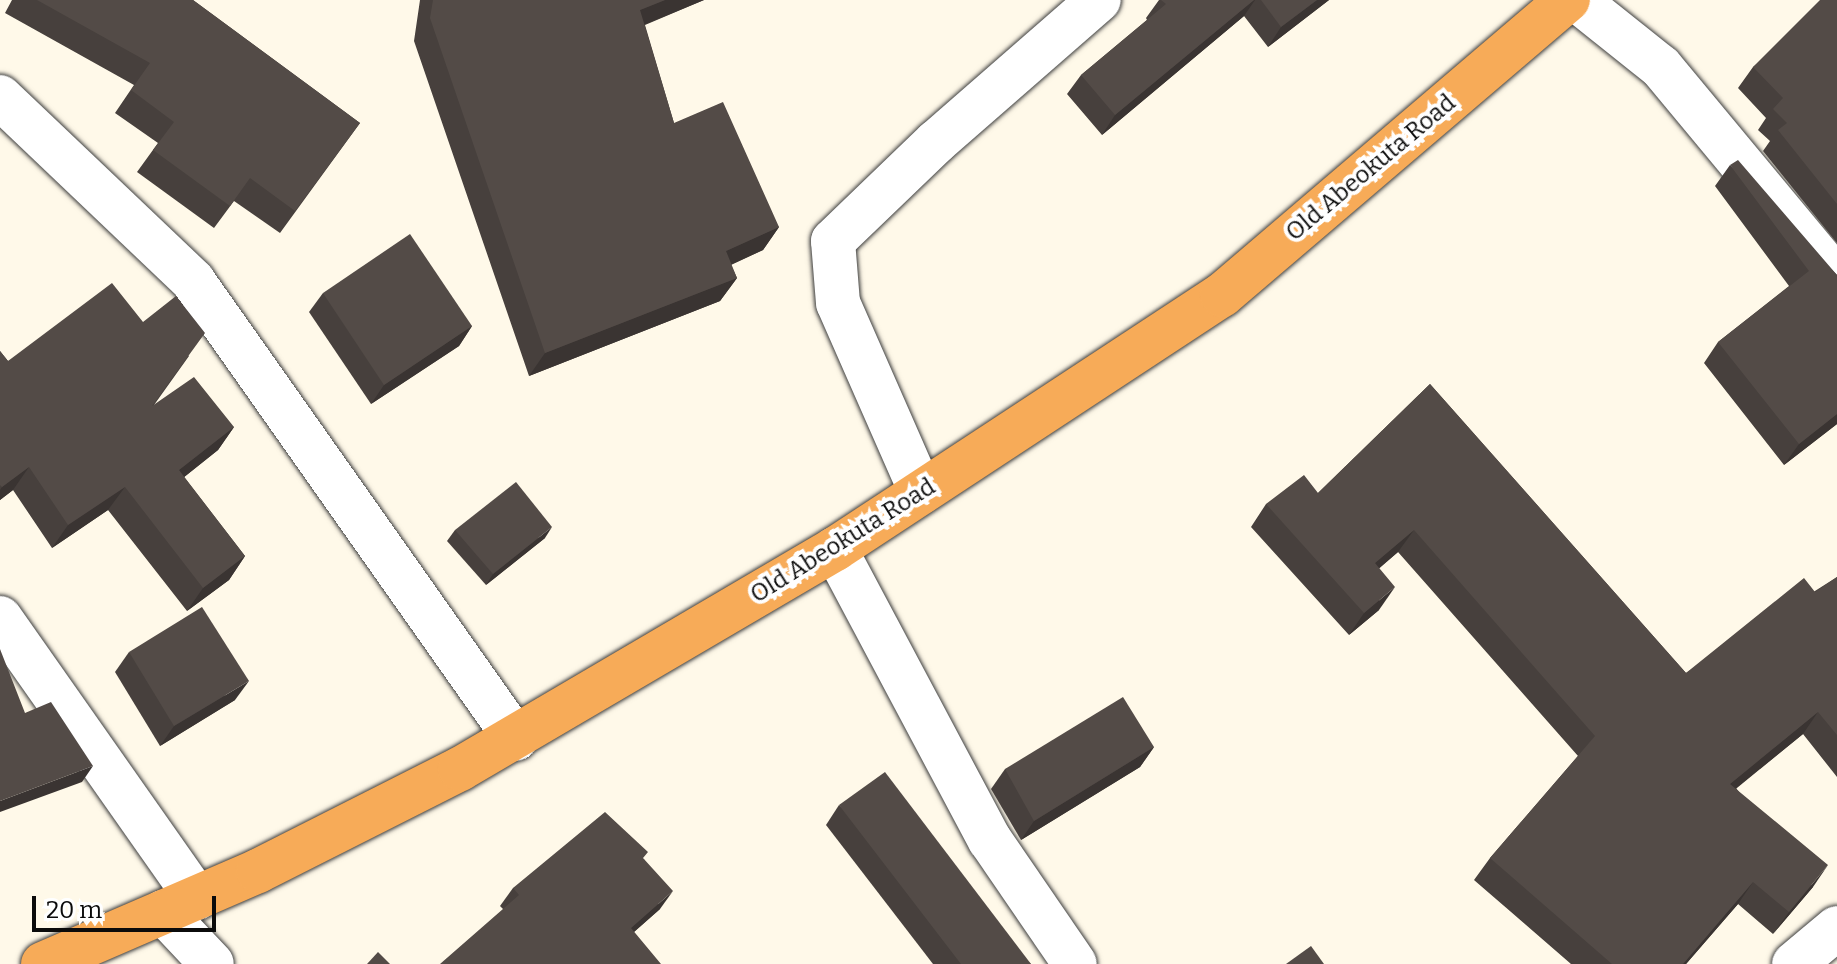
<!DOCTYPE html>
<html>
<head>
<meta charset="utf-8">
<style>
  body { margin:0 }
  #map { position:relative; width:1837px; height:964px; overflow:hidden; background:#fff9e9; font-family:Bitter,serif }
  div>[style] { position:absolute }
  .roads { filter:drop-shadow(0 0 2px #3e3e3e) drop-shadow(0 0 2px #3e3e3e) }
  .minor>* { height:44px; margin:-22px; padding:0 22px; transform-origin:22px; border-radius:22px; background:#fff }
  .trunk>* { height:44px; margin:-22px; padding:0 22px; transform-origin:22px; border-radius:22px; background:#f7ab58 }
  .wall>* { inset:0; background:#47403d }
  .shaded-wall>* { inset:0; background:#3a3432 }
  .building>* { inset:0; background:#534b47 }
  span { translate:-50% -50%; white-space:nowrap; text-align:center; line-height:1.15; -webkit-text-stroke:8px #fff; paint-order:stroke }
  .street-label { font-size:24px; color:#0b0b0b }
  .scale { position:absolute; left:32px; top:896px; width:184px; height:36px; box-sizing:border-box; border:4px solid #0b0b0b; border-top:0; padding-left:10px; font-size:24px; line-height:28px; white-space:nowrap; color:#0b0b0b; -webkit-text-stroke:6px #fff; paint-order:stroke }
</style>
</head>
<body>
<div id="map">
  <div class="roads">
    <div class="minor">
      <i style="left:1577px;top:0;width:107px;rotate:38.6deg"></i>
      <i style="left:1661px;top:67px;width:276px;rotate:50.3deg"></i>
      <i style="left:0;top:97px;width:267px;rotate:43.6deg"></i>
      <i style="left:193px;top:281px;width:560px;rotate:54.81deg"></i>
      <i style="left:921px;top:492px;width:206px;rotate:-113.7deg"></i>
      <i style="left:838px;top:303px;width:62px;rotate:-94.6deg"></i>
      <i style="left:833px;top:241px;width:143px;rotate:-43.9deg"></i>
      <i style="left:936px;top:142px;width:216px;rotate:-41.1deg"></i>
      <i style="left:835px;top:549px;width:330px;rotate:62deg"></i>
      <i style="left:990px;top:840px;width:150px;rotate:55.6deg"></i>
      <i style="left:0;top:618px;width:342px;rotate:54.9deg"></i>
      <i style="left:163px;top:912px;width:71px;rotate:46.7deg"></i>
      <i style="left:1794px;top:964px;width:56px;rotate:-39.9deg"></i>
    </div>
    <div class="trunk">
      <i style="left:43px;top:964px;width:234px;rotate:-23.4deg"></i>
      <i style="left:258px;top:871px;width:226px;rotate:-26.8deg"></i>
      <i style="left:460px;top:769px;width:435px;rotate:-30.4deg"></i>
      <i style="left:835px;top:549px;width:463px;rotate:-33.3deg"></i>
      <i style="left:1222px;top:295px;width:455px;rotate:-40.5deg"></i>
    </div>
  </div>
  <div class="wall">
    <i style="clip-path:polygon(12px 0,193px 0,360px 123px,280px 233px,234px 201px,214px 228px,137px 172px,158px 143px,115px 113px,134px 85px,5px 13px)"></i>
    <i style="clip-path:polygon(420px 0,704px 0,645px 25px,674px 123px,779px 227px,763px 250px,731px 265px,737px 278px,720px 301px,529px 376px,414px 41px)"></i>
    <i style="clip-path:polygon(1159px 0,1329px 0,1268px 47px,1244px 16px,1102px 135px,1067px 94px,1081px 75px,1147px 20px,1146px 18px)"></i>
    <i style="clip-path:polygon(1837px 0,1837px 243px,1763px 151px,1770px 141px,1758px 130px,1766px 118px,1738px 88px,1753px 67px)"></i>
    <i style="clip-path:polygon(1730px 165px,1837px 275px,1837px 424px,1784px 465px,1704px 363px,1718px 342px,1789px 286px,1715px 186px)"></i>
    <i style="clip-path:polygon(323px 293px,472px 326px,459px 346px,371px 404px,309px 312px)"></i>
    <i style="clip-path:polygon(143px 322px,189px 356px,154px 405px,234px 427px,218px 450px,184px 477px,245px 556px,229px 580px,187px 611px,108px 510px,52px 548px,13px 490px,0 500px,0 351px,8px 361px)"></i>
    <i style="clip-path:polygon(1430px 384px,1686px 673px,1837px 577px,1837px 777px,1803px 734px,1736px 788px,1813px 887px,1773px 934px,1738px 904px,1686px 964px,1571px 964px,1474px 880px,1490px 858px,1578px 756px,1398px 552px,1379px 568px,1379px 610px,1349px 635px,1251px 527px,1266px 504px,1318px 493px)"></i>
    <i style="clip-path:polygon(455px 530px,545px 538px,486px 585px,447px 541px)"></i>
    <i style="clip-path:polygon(129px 652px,235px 700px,160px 746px,115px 672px)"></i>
    <i style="clip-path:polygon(1154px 747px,1140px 767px,1021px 840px,991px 789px,1005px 769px)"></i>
    <i style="clip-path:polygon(839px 805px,1031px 964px,933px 964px,826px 825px)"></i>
    <i style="clip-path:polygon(644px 859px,660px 909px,634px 932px,503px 909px,500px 906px,513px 888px)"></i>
  </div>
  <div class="shaded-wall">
    <i style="clip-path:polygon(665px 0,704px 0,624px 33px,640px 10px)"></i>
    <i style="clip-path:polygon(1254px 0,1255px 0,1244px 16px,1102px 135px,1115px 115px)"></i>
    <i style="clip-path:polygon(1317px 0,1329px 0,1268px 47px,1281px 27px)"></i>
    <i style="clip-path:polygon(779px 227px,763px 250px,710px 274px,726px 251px)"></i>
    <i style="clip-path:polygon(737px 278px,720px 301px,529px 376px,545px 353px)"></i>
    <i style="clip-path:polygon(472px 326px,459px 346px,371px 404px,384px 385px)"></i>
    <i style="clip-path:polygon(1837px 414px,1837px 424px,1784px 465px,1799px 444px)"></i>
    <i style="clip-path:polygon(234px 427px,218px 450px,163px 494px,179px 470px)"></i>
    <i style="clip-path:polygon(29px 467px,13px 490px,0 500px,0 490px,2px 487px)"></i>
    <i style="clip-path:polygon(125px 487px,108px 510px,52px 548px,68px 525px)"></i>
    <i style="clip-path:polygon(552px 527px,545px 538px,486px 585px,493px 574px)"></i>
    <i style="clip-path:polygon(1414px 530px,1398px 552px,1359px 586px,1375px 563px)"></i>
    <i style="clip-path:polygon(245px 556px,229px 580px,187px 611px,203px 588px)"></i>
    <i style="clip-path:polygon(1395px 587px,1379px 610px,1349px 635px,1364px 613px)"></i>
    <i style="clip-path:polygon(249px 681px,235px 700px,160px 746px,174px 726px)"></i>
    <i style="clip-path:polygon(1818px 712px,1803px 734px,1715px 806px,1730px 784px)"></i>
    <i style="clip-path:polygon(1154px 747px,1140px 767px,1021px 840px,1034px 821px)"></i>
    <i style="clip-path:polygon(93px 766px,82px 782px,0 812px,0 801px)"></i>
    <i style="clip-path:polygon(1828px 865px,1813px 887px,1773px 934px,1789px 912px)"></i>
    <i style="clip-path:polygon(1753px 882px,1738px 904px,1686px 964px,1683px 964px)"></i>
    <i style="clip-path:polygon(673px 891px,660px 909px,618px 946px,631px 928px)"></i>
  </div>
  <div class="building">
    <i style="clip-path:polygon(37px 0,193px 0,360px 123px,295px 211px,250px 178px,230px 206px,153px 150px,174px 122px,131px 90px,150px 63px)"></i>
    <i style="clip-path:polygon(433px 0,665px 0,640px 10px,674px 123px,723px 102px,779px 227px,726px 251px,737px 278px,545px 353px,430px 18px)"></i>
    <i style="clip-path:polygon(1161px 0,1254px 0,1115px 115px,1081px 75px,1166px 4px)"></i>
    <i style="clip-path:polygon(1261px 0,1317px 0,1281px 27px)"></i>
    <i style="clip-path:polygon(1820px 0,1837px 0,1837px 204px,1778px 130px,1787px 123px,1773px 109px,1783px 98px,1753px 67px)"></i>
    <i style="clip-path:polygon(1738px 160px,1837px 275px,1837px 414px,1799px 444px,1718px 342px,1809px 271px,1730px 165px)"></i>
    <i style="clip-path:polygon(410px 234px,472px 326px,384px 385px,323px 293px)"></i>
    <i style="clip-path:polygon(112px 283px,143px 322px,176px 296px,205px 333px,152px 406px,194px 377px,234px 427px,179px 470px,245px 556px,203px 588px,125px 487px,68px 525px,29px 467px,2px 487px,0 485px,0 351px,8px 361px)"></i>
    <i style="clip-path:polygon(1430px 384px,1686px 673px,1804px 578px,1815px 592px,1837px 577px,1837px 735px,1818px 712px,1730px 784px,1828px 865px,1789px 912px,1753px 882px,1683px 964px,1612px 964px,1490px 858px,1595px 736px,1414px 530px,1375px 563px,1395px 587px,1364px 613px,1266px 504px,1304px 475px,1318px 493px)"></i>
    <i style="clip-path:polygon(516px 482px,552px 527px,493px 574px,455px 530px)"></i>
    <i style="clip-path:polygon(202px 607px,249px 681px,174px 726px,129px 652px)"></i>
    <i style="clip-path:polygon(0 649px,25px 713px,51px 702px,93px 766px,0 801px)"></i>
    <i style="clip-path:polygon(1123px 697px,1154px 747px,1034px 821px,1005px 769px)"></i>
    <i style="clip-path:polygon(885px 772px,1031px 964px,961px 964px,839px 805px)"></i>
    <i style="clip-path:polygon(605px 812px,648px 852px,643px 858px,673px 891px,631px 928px,661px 964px,440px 964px,519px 895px,513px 888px)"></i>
    <i style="clip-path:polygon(1311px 946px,1324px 964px,1286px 964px)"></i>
    <i style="clip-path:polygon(378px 952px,390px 964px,367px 964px)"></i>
  </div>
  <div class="street-label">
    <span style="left:1371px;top:168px;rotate:-40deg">Old Abeokuta Road</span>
    <span style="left:843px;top:541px;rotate:-32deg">Old Abeokuta Road</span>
  </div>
  <div class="scale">20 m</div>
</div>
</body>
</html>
